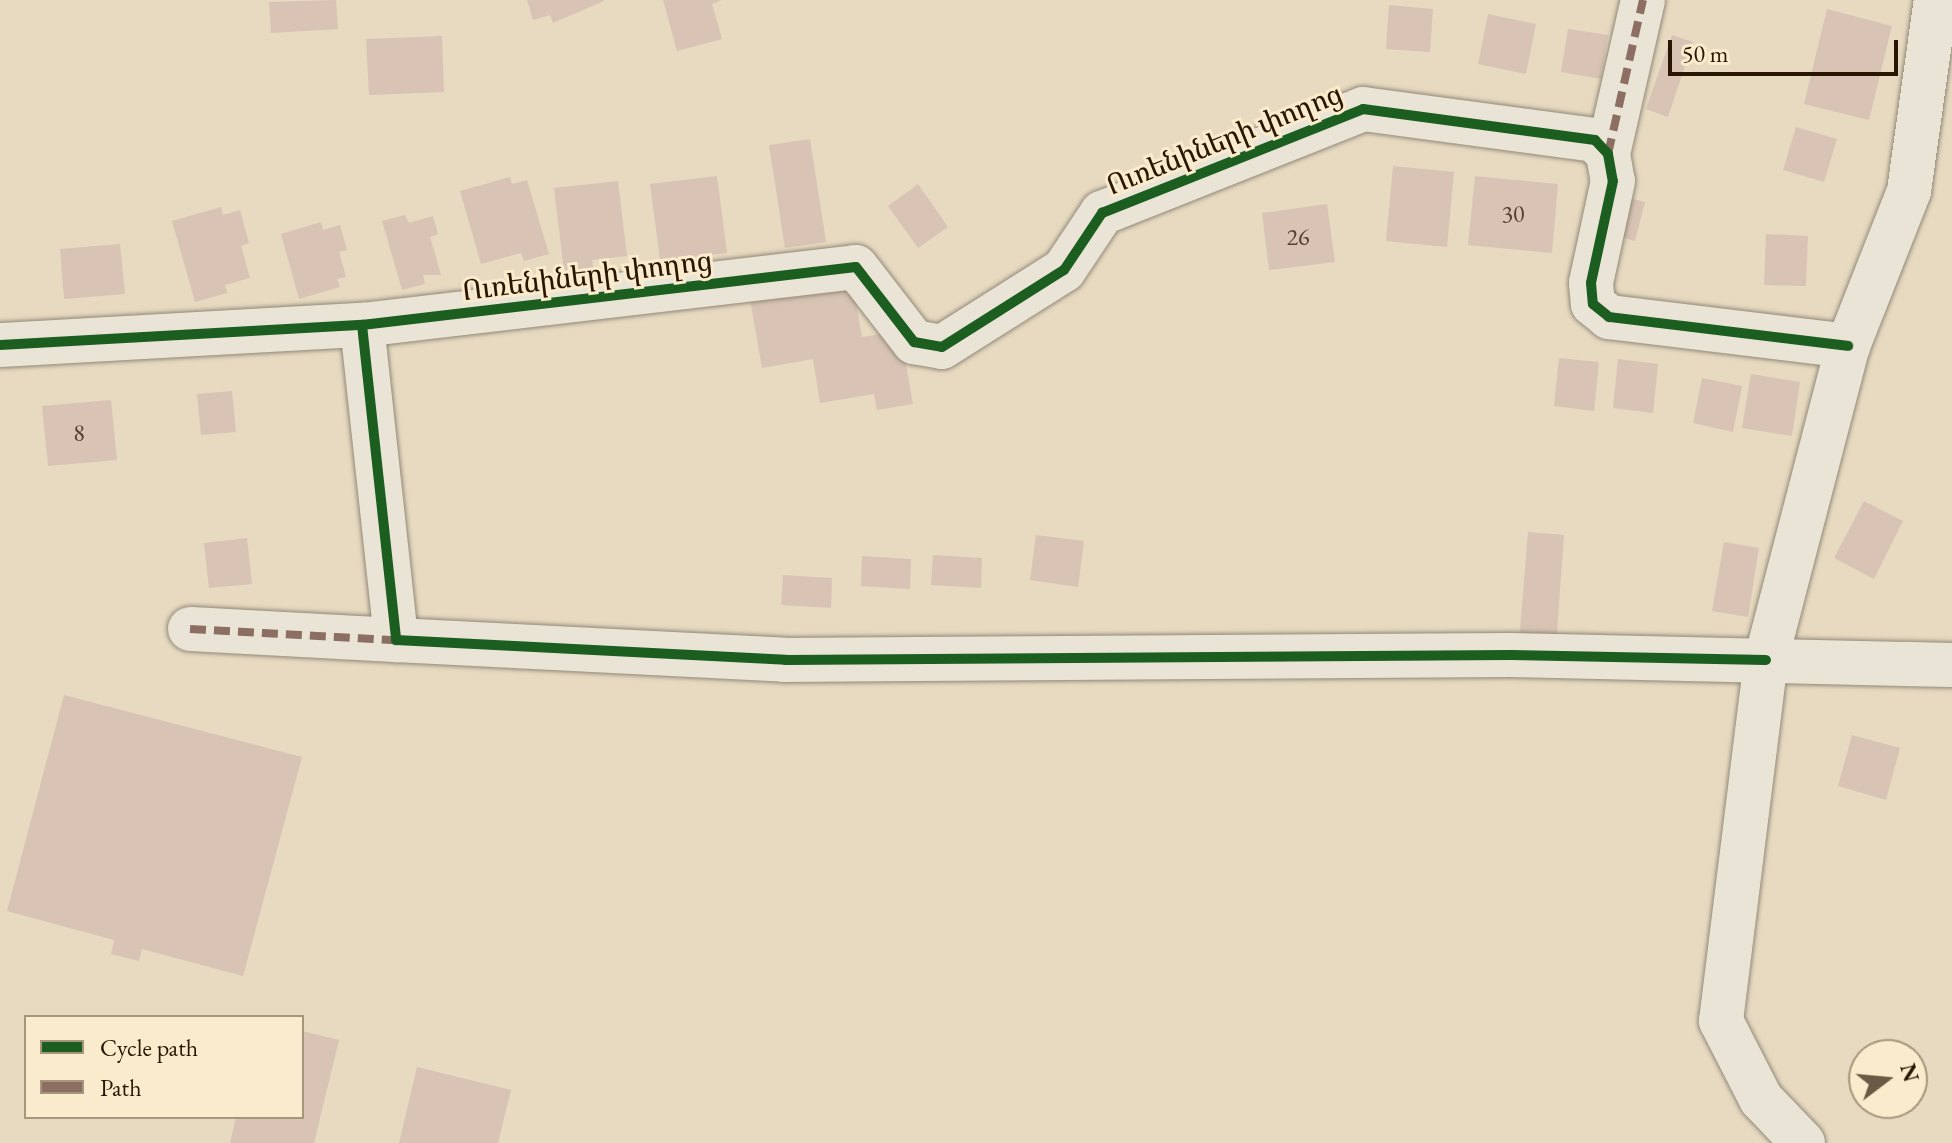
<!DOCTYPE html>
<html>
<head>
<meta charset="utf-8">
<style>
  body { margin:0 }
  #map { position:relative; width:1952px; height:1143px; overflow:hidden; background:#e7dac1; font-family:"EB Garamond","Noto Serif Armenian",serif }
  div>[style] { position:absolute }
  .building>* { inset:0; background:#d8c3b4 }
  .roads { filter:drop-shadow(0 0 2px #928978) drop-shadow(0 0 2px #928978) }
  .minor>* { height:44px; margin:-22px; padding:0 22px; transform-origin:22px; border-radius:22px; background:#eae4d7 }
  .quiet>* { height:8px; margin-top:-4px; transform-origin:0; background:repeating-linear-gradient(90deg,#8d6e63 0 16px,transparent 0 24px) }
  .cycleway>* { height:10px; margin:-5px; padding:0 5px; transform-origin:5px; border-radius:5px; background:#1b5e20 }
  span { translate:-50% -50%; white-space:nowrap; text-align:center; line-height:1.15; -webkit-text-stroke:6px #faebcc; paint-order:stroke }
  .number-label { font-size:24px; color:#54412f }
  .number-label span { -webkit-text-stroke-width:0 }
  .street-label { font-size:28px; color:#281603 }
  .legend { position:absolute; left:24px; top:1015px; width:280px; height:104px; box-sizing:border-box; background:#faebcc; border:2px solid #a6967c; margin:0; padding:10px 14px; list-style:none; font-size:24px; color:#281603 }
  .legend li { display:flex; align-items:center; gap:16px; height:40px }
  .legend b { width:40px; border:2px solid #a6967c }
  .north { position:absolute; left:1848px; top:1039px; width:80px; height:80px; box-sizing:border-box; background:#faebcc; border:2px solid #a6967c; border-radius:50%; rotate:74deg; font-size:22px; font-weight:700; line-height:32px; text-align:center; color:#281603 }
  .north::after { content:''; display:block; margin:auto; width:28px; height:36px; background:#6b5b46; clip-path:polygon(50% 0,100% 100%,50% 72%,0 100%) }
  .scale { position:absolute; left:1668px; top:40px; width:230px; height:36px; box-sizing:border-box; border:4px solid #281603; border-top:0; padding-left:10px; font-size:24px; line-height:28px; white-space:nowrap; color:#281603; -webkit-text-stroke:6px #faebcc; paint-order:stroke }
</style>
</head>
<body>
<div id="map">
  <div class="building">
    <i style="clip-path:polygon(336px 0,338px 29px,271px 33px,269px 2px)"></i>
    <i style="clip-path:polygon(527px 0,604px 0,604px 1px,553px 23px,550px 15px,533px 20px)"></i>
    <i style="clip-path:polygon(663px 0,722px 0,712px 4px,722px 39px,677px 51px)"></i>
    <i style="clip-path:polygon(1389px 5px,1433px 9px,1430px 52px,1386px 49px)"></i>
    <i style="clip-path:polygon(1827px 9px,1892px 26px,1869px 120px,1804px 104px)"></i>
    <i style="clip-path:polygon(1488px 14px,1536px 24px,1526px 74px,1478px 64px)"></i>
    <i style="clip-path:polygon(1568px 29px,1608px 35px,1601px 79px,1561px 72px)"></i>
    <i style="clip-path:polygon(1672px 35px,1693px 42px,1668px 117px,1646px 109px)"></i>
    <i style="clip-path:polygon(442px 36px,444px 92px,369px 95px,366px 39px)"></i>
    <i style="clip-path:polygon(1796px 127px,1837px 139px,1824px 182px,1783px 170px)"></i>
    <i style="clip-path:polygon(810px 139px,826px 242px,785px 248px,769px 145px)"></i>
    <i style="clip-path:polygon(1393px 166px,1454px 172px,1447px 247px,1386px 241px)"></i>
    <i style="clip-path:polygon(717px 176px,727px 253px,685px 258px,687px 272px,662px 275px,650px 184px)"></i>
    <i style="clip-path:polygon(1475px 176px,1558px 184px,1552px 253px,1468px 245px)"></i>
    <i style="clip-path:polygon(510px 177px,512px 184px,527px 180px,549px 254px,524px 261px,521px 253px,481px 264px,460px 191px)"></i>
    <i style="clip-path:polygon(618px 181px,627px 256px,592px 260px,594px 275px,565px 279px,554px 188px)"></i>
    <i style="clip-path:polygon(918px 184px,948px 227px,918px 248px,888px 206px)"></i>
    <i style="clip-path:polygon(1623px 196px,1645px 202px,1635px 241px,1613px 235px)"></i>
    <i style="clip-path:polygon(1327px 204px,1335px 262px,1269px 270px,1262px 213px)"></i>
    <i style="clip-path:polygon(221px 207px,223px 215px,240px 210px,249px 243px,241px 246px,250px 278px,225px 285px,227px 293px,195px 302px,172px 221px)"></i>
    <i style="clip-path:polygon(405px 215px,409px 223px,433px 216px,438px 234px,430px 237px,441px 275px,423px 275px,425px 284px,402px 290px,382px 221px)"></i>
    <i style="clip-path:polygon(321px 222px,323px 230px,340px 225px,347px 250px,339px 252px,346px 277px,337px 279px,340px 287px,299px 299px,281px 234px)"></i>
    <i style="clip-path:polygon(1766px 234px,1808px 236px,1806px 286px,1764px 285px)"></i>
    <i style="clip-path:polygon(120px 244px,125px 294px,64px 299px,60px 249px)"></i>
    <i style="clip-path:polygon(851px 276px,862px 337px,900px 331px,913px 404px,877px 410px,874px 394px,820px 403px,813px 359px,762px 368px,749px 294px)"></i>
    <i style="clip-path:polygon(1559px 358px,1599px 362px,1594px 411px,1554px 406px)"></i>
    <i style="clip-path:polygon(1618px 359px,1658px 364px,1653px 413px,1613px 408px)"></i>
    <i style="clip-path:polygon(1751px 374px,1800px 382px,1792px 436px,1742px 428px)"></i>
    <i style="clip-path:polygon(1702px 378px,1742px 386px,1733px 432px,1693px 423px)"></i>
    <i style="clip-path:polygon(232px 391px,236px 432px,201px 435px,197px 394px)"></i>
    <i style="clip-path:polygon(111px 400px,117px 460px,48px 466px,42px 406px)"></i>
    <i style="clip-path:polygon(1864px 501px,1903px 521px,1874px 579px,1834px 558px)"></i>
    <i style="clip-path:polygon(1528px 532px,1564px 535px,1556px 645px,1519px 642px)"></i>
    <i style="clip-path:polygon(1036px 535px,1084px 541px,1078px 587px,1030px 580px)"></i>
    <i style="clip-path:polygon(247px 538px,252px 584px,209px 588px,204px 543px)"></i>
    <i style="clip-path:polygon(1724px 542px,1759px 548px,1748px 617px,1712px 611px)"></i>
    <i style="clip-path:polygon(933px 555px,982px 558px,981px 588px,931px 585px)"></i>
    <i style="clip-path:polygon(862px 556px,911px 559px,910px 589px,861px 586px)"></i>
    <i style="clip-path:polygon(783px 575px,832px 578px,831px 608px,781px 605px)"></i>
    <i style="clip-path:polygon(64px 695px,302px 757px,243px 976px,142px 949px,139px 961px,111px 954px,114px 940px,7px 911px)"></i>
    <i style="clip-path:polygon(1852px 735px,1900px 748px,1886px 800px,1838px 786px)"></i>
    <i style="clip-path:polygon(302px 1031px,339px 1040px,314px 1143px,230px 1143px,236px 1117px,302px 1117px)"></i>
    <i style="clip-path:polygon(417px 1067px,511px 1090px,498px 1143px,399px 1143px)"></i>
  </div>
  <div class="roads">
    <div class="minor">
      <i style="left:1608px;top:154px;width:158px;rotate:-77.2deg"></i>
      <i style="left:362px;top:325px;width:317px;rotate:83.8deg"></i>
      <i style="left:396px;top:640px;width:390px;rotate:2.9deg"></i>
      <i style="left:785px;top:660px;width:726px;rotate:-0.39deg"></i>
      <i style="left:1511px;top:655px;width:441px;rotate:1.3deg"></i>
      <i style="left:0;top:345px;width:363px;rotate:-3.2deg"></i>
      <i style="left:362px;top:325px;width:497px;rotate:-6.7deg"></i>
      <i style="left:856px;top:267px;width:95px;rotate:52.3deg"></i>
      <i style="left:914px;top:342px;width:28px;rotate:10deg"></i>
      <i style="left:942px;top:347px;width:144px;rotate:-32.3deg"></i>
      <i style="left:1064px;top:270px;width:69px;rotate:-56.3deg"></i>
      <i style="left:1102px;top:213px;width:281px;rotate:-21.7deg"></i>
      <i style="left:1363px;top:109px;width:234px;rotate:7.6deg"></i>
      <i style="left:1595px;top:140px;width:19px;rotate:47deg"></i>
      <i style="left:1608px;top:154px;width:27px;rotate:80deg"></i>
      <i style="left:1613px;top:181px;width:104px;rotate:102.2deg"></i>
      <i style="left:1591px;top:283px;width:21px;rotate:85deg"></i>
      <i style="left:1593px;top:304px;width:21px;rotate:39deg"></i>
      <i style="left:1609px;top:317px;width:241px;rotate:6.9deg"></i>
      <i style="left:190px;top:629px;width:206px;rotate:3.1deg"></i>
      <i style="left:1803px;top:1143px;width:61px;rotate:-133.7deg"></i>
      <i style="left:1761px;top:1099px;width:88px;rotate:-117.1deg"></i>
      <i style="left:1721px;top:1021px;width:364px;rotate:-82.9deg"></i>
      <i style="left:1766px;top:660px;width:325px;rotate:-75.4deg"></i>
      <i style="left:1848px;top:346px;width:167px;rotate:-68.5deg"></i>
      <i style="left:1909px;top:191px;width:193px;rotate:-82deg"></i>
    </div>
  </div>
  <div class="quiet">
    <i style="left:1608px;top:154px;width:158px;rotate:-77.2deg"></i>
    <i style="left:190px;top:629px;width:206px;rotate:3.1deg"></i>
  </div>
  <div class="cycleway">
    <i style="left:362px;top:325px;width:317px;rotate:83.8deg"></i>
    <i style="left:396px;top:640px;width:390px;rotate:2.9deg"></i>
    <i style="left:785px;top:660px;width:726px;rotate:-0.39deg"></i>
    <i style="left:1511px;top:655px;width:255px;rotate:1.1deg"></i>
    <i style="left:0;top:345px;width:363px;rotate:-3.2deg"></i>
    <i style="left:362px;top:325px;width:497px;rotate:-6.7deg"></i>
    <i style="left:856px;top:267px;width:95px;rotate:52.3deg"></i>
    <i style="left:914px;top:342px;width:28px;rotate:10deg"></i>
    <i style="left:942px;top:347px;width:144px;rotate:-32.3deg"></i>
    <i style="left:1064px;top:270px;width:69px;rotate:-56.3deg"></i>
    <i style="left:1102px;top:213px;width:281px;rotate:-21.7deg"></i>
    <i style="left:1363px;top:109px;width:234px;rotate:7.6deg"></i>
    <i style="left:1595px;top:140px;width:19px;rotate:47deg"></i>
    <i style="left:1608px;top:154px;width:27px;rotate:80deg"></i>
    <i style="left:1613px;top:181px;width:104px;rotate:102.2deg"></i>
    <i style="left:1591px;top:283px;width:21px;rotate:85deg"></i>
    <i style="left:1593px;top:304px;width:21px;rotate:39deg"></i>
    <i style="left:1609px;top:317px;width:241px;rotate:6.9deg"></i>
  </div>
  <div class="number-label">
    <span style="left:1513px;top:214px">30</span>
    <span style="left:1298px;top:237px">26</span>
    <span style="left:79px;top:433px">8</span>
  </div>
  <div class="street-label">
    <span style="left:1224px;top:139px;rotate:-22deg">Ուռենիների փողոց</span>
    <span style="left:587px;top:275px;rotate:-7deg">Ուռենիների փողոց</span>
  </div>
  <ul class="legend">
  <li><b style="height:10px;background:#1b5e20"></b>Cycle path</li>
  <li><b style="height:10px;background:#8d6e63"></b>Path</li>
  </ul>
  <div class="north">N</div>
  <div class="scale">50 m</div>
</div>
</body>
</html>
